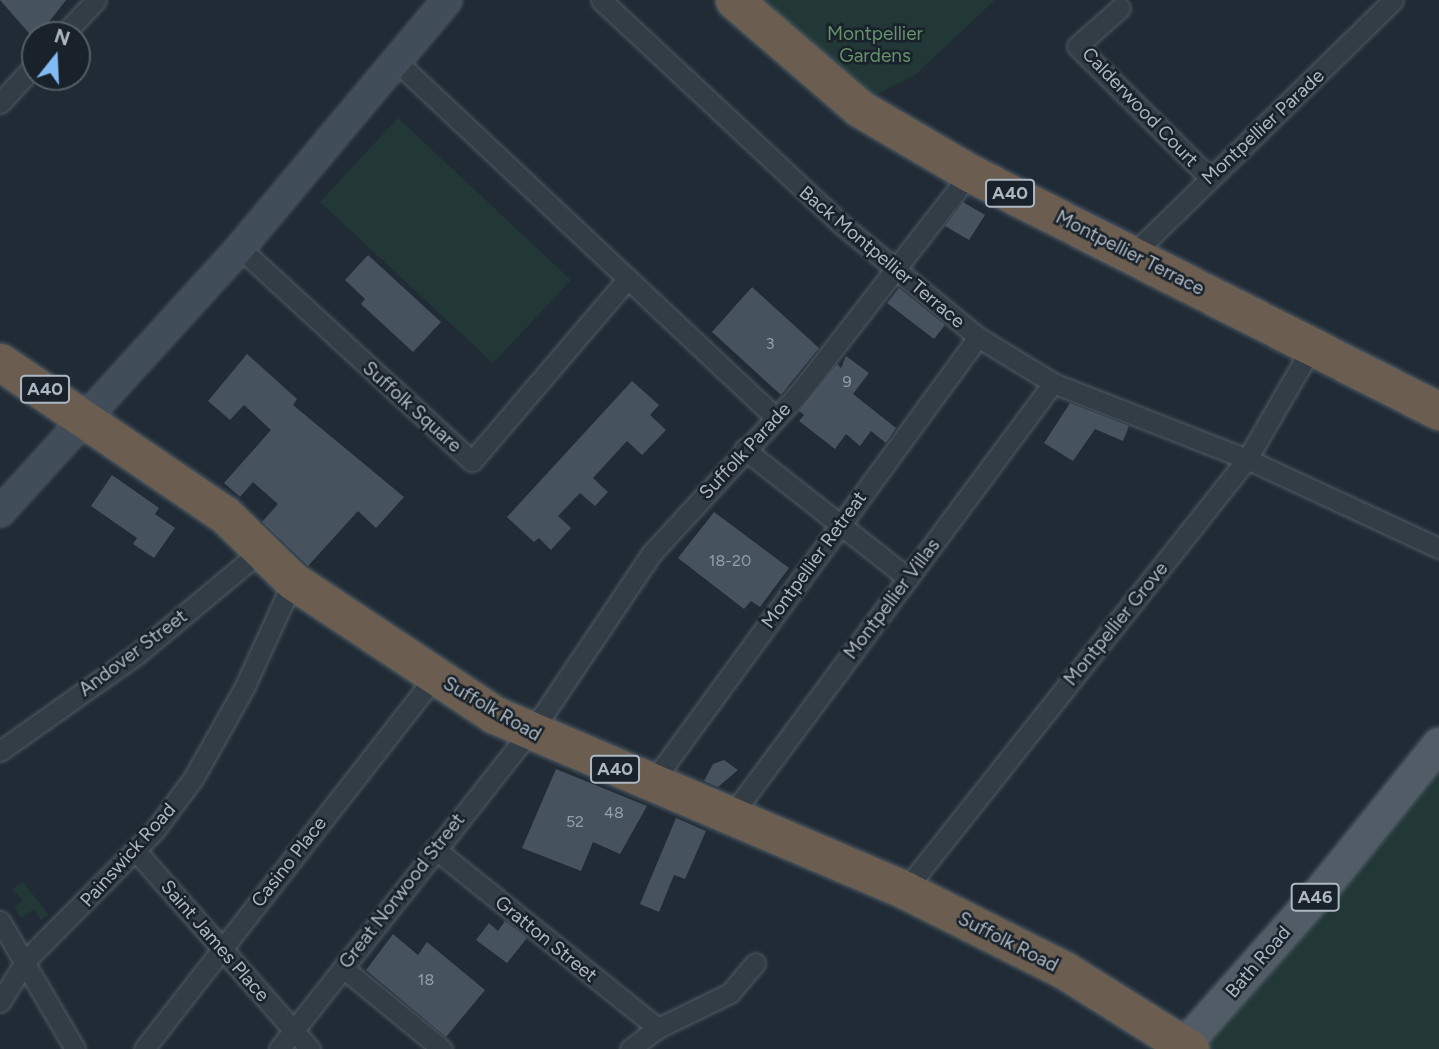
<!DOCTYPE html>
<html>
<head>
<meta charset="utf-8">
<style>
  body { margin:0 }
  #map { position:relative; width:1439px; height:1049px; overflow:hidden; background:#202b35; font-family:Figtree,sans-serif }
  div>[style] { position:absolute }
  .green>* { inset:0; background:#223837 }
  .building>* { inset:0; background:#46535f }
  .roads { filter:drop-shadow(0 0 2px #505b64) drop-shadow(0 0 2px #505b64) }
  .street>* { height:19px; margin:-9.5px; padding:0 9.5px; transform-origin:9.5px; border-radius:9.5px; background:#333d46 }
  .secondary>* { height:28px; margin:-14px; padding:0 14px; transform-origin:14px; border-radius:14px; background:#414d59 }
  .primary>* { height:32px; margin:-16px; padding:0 16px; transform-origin:16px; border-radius:16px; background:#515c66 }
  .highway>* { height:37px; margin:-18.5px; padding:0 18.5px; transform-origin:18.5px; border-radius:18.5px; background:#6b5e50 }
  span { translate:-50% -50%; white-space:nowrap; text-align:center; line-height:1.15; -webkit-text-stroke:5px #19222a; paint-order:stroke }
  .number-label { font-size:16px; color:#939faa }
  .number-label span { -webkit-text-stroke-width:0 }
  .shield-label span { padding:2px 5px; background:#19222a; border:2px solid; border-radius:5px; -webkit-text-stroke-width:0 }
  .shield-label { font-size:18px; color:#adb8c3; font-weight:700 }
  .park-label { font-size:19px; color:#66926b }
  .street-label { font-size:19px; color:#adb8c3 }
  .north { position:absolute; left:21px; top:21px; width:70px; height:70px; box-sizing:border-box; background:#19222a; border:2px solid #545e67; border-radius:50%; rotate:18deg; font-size:19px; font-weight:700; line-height:28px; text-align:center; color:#adb8c3 }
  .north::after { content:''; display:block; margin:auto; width:24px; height:32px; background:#80bbf4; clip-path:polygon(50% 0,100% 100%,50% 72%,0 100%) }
</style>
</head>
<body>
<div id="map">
  <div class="green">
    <i style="clip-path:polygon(764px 0,995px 0,915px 75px,867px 99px)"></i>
    <i style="clip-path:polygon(398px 118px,571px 280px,493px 363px,320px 202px)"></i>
    <i style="clip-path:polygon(1439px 744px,1439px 1049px,1190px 1049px)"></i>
    <i style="clip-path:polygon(23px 882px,49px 915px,41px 920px,34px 909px,21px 918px,14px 907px,23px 900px,12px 889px)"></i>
  </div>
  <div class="building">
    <i style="clip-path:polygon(0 0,66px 0,35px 40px)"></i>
    <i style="clip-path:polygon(963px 202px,985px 215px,969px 240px,945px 226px)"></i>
    <i style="clip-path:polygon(368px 255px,441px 322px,413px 352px,361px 304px,365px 299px,345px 280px)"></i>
    <i style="clip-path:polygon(752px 287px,819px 348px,781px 395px,712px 332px)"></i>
    <i style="clip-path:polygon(899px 288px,945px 325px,934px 339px,887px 303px)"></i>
    <i style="clip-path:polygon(247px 354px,297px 399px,293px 405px,404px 497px,376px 528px,358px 511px,308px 566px,262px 522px,278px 504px,253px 482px,240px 497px,224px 483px,271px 430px,244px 405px,230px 420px,208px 401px)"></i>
    <i style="clip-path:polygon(846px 356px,869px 373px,853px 394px,896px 428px,886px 443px,871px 431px,860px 446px,846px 434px,835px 449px,799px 421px,804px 415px,799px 411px,837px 364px,841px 368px)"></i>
    <i style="clip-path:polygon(632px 381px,659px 405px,650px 415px,666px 430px,642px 455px,627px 441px,593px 478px,608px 492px,595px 506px,580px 493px,558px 516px,571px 528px,551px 550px,539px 538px,534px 542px,507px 517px)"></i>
    <i style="clip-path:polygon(1070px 403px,1129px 426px,1123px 441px,1095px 429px,1073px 461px,1044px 443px)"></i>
    <i style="clip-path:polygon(112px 475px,159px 508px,155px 514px,175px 528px,154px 558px,133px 544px,137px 538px,91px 506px)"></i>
    <i style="clip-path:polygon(714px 512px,789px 568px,760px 607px,751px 601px,744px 609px,678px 558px)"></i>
    <i style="clip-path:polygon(724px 760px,738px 770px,718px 787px,704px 781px,713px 764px)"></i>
    <i style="clip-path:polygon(556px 769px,647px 806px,620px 854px,593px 842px,581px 871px,522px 848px)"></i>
    <i style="clip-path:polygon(676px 818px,706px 831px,685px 879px,674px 875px,659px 912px,640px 904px)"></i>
    <i style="clip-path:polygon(505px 921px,527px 938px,507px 963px,476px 940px,489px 923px,498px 931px)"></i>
    <i style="clip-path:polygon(393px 934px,418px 955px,427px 942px,485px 990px,446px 1037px,366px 970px)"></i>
  </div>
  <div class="roads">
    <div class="street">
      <i style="left:601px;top:0;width:328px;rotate:43deg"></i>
      <i style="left:841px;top:224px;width:178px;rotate:39.5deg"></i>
      <i style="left:978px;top:337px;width:88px;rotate:31.5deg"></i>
      <i style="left:1053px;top:383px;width:208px;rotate:21.4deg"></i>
      <i style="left:1247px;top:459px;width:212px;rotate:24.9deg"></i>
      <i style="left:1120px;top:8px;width:57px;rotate:138.5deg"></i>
      <i style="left:1077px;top:46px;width:186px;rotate:44.8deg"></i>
      <i style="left:63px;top:35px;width:48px;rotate:-46.7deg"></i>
      <i style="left:396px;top:61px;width:520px;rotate:43.21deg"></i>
      <i style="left:0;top:103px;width:52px;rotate:-47.4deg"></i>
      <i style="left:240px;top:248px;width:315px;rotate:42.6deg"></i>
      <i style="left:472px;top:461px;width:237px;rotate:-49.5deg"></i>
      <i style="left:1133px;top:254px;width:363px;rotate:-44.3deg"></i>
      <i style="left:744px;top:449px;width:209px;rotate:38.2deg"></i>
      <i style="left:0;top:751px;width:168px;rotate:-35.3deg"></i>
      <i style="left:137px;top:654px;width:163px;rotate:-39.8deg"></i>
      <i style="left:651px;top:784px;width:554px;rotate:-53.81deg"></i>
      <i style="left:731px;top:816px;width:540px;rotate:-53.36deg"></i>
      <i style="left:435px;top:849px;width:286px;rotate:38.8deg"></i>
      <i style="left:136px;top:851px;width:264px;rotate:48.7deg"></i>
      <i style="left:905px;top:890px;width:550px;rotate:-51.57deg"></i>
      <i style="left:1247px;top:459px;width:129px;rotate:-59.9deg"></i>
      <i style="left:0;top:921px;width:148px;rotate:59.6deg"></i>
      <i style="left:343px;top:968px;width:128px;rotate:39.3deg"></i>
      <i style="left:0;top:1002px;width:49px;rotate:-58.2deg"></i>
      <i style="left:26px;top:960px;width:183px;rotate:-45.2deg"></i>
      <i style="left:155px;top:830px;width:66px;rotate:-53.7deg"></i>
      <i style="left:194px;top:777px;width:102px;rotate:-60.7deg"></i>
      <i style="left:244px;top:688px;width:118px;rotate:-65.4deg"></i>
      <i style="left:144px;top:1049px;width:473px;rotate:-52deg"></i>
      <i style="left:279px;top:1049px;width:426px;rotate:-51.7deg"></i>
      <i style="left:543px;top:715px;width:194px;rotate:-56.1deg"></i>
      <i style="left:651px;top:554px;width:219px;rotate:-47.4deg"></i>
      <i style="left:799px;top:393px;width:279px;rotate:-52.1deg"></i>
      <i style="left:630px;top:1049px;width:35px;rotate:-37deg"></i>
      <i style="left:658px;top:1028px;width:80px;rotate:-25.9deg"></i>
      <i style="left:730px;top:993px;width:39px;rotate:-50deg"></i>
    </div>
    <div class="secondary">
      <i style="left:0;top:512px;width:357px;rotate:-47.7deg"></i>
      <i style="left:240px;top:248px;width:323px;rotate:-50.1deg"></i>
    </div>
    <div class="primary">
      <i style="left:1181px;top:1049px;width:217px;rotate:-48.5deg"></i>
      <i style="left:1325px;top:886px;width:182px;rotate:-51.2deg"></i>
    </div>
    <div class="highway">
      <i style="left:734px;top:0;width:165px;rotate:40.8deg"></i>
      <i style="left:859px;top:108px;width:129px;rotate:30.4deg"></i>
      <i style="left:970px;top:173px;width:526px;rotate:26.91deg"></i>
      <i style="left:0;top:362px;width:271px;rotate:34.2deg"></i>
      <i style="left:224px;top:514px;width:96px;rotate:44.2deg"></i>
      <i style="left:293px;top:581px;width:242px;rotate:33.6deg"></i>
      <i style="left:495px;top:715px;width:446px;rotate:23.1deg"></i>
      <i style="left:905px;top:890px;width:178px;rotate:26.7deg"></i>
      <i style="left:1064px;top:970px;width:149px;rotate:32.1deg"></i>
    </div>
  </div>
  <div class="number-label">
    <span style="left:770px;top:344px">3</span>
    <span style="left:847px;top:382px">9</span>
    <span style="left:730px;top:561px">18-20</span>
    <span style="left:614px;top:813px">48</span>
    <span style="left:575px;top:822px">52</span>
    <span style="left:426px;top:980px">18</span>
  </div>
  <div class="shield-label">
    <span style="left:1010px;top:193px">A40</span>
    <span style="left:45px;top:389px">A40</span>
    <span style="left:615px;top:769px">A40</span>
    <span style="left:1315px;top:897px">A46</span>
  </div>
  <div class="park-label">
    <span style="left:875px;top:45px">Montpellier<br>Gardens</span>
  </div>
  <div class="street-label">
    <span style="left:1140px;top:107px;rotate:46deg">Calderwood Court</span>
    <span style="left:1263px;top:127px;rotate:-43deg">Montpellier Parade</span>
    <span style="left:1130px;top:253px;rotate:27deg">Montpellier Terrace</span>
    <span style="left:882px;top:257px;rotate:40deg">Back Montpellier Terrace</span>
    <span style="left:412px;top:407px;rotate:42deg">Suffolk Square</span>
    <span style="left:745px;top:451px;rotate:-47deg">Suffolk Parade</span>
    <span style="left:814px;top:560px;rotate:-54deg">Montpellier Retreat</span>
    <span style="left:892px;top:599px;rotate:-53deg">Montpellier Villas</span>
    <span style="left:1116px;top:624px;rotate:-51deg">Montpellier Grove</span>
    <span style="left:133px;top:653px;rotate:-37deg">Andover Street</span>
    <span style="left:492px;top:709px;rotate:30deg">Suffolk Road</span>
    <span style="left:128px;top:855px;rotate:-48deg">Painswick Road</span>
    <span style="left:289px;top:862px;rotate:-52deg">Casino Place</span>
    <span style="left:402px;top:891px;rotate:-52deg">Great Norwood Street</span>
    <span style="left:546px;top:939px;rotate:39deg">Gratton Street</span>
    <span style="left:215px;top:941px;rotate:49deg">Saint James Place</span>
    <span style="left:1008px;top:942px;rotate:27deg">Suffolk Road</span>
    <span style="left:1258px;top:962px;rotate:-49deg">Bath Road</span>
  </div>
  <div class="north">N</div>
</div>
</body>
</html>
